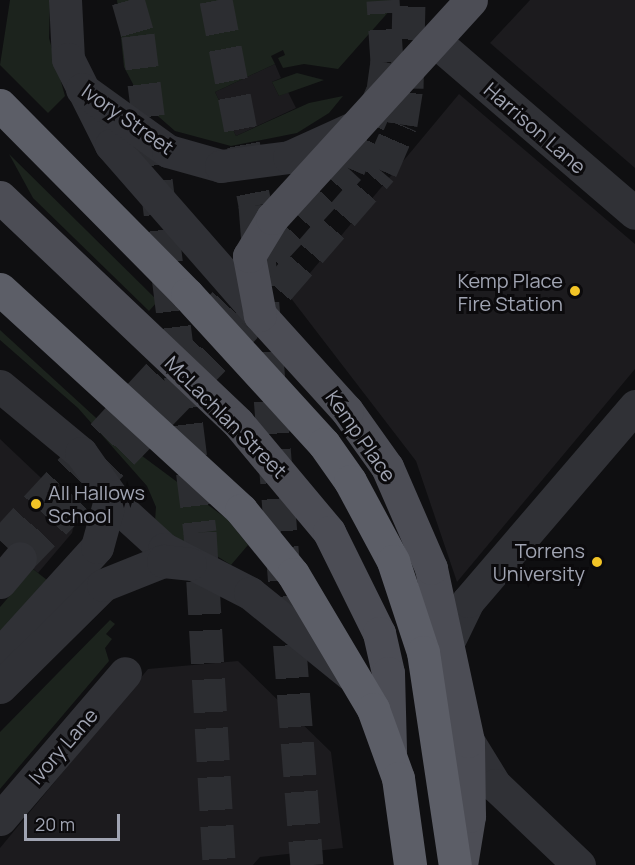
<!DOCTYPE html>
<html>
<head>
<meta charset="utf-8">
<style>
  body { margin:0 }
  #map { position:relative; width:635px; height:865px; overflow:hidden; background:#0f0f11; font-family:Manrope,sans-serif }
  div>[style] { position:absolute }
  .built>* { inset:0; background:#1c1b1e }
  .green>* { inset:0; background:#1c231d }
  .minor-tunnel>* { height:33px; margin-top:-16.5px; transform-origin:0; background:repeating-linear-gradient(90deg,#2c2d31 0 33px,transparent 0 49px) }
  .highway-tunnel>* { height:33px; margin-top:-16.5px; transform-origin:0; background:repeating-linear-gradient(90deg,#2c2d31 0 33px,transparent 0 49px) }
  .minor>* { height:33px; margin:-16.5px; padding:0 16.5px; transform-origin:16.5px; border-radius:16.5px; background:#303136 }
  .major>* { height:33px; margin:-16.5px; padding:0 16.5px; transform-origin:16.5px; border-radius:16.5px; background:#4c4d55 }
  .highway>* { height:33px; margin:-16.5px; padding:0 16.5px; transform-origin:16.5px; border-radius:16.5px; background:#5c5e67 }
  .dots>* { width:16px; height:16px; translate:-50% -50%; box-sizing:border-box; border:3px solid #0b0a0c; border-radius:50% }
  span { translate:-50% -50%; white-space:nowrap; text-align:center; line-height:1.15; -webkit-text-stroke:6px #0b0a0c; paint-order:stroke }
  .street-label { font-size:20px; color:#a0a4b2 }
  .poi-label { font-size:20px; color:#a0a4b2 }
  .right { translate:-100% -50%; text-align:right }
  .left { translate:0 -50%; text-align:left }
  .scale { position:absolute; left:24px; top:814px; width:96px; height:27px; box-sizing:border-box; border:3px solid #a0a4b2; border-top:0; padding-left:8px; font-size:18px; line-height:21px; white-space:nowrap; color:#a0a4b2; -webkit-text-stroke:4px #0b0a0c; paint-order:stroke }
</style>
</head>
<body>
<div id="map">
  <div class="built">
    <i style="clip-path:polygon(530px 0,635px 0,635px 168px,490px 43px)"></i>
    <i style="clip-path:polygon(275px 64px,281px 78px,272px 82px,279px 96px,288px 92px,296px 108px,236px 136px,215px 92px)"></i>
    <i style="clip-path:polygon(459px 94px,635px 244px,635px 369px,457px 582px,416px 461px,290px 297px)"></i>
    <i style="clip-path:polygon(0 439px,77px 512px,72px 533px,38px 573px,0 541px)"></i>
    <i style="clip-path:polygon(238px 661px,331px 752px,343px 848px,260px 857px,253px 865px,0 865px,0 848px,148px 669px)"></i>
  </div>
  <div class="green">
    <i style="clip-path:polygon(10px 0,50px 0,49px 38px,65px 96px,48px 113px,0 65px)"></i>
    <i style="clip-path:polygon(117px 0,399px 0,338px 69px,304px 64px,283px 68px,278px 58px,285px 55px,283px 50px,271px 56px,275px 64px,215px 92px,236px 136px,309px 103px,343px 96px,329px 113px,297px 133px,231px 146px,175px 131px,143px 103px,124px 67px)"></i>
    <i style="clip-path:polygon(297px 73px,324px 80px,279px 96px,272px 82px)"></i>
    <i style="clip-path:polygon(9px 154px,158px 301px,149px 311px,33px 198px)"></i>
    <i style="clip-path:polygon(0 330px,118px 438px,227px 519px,248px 545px,231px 565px,201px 546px,181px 542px,155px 521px,156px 507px,147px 486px,78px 408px,0 340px)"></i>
    <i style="clip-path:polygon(33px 569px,52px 584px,0 641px,0 607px)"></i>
    <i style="clip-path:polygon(110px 620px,115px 624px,106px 634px,112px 639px,105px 648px,109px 661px,0 789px,0 732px)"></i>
  </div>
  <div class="minor-tunnel">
    <i style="left:3px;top:543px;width:510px;rotate:-47.3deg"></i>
    <i style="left:349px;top:168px;width:85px;rotate:-66.4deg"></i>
    <i style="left:383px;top:90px;width:28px;rotate:-82deg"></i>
    <i style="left:387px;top:62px;width:62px;rotate:-93.7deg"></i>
    <i style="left:20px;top:558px;width:324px;rotate:-45.8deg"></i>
    <i style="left:246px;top:326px;width:206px;rotate:-49.1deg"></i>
    <i style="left:381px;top:170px;width:50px;rotate:-66.5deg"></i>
    <i style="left:401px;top:124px;width:36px;rotate:-81deg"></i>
    <i style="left:407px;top:88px;width:88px;rotate:-88.7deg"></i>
  </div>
  <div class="highway-tunnel">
    <i style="left:128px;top:0;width:36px;rotate:74deg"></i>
    <i style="left:138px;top:35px;width:501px;rotate:82.89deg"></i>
    <i style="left:200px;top:532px;width:334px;rotate:86.7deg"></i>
    <i style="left:216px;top:0;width:209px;rotate:79.2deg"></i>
    <i style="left:255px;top:205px;width:662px;rotate:85.5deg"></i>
  </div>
  <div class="minor">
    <i style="left:65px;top:0;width:59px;rotate:87.1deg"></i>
    <i style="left:68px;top:59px;width:96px;rotate:63.4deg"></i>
    <i style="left:111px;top:145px;width:226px;rotate:48.8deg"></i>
    <i style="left:436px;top:42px;width:262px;rotate:40.7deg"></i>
    <i style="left:82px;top:89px;width:106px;rotate:35.8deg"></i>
    <i style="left:168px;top:151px;width:55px;rotate:15.8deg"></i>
    <i style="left:221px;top:166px;width:69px;rotate:-7.5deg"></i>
    <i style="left:289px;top:157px;width:72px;rotate:-24.4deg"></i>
    <i style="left:0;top:386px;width:105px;rotate:39.6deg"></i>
    <i style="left:81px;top:453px;width:68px;rotate:55.1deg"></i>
    <i style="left:120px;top:509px;width:59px;rotate:42.3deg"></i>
    <i style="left:164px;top:549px;width:97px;rotate:27.1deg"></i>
    <i style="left:250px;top:593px;width:129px;rotate:39deg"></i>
    <i style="left:0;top:582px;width:31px;rotate:-50deg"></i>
    <i style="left:450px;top:638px;width:41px;rotate:-64.1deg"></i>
    <i style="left:468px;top:601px;width:257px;rotate:-49.4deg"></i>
    <i style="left:0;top:654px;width:144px;rotate:-47.8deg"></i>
    <i style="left:97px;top:547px;width:53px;rotate:-74.6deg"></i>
    <i style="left:0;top:687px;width:145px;rotate:-44.7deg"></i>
    <i style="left:103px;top:585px;width:65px;rotate:-21.8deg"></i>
    <i style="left:163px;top:561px;width:27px;rotate:6deg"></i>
    <i style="left:468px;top:741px;width:52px;rotate:58.5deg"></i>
    <i style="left:495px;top:785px;width:116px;rotate:43.6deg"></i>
    <i style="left:0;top:819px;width:192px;rotate:-49.4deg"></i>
  </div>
  <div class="major">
    <i style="left:0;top:197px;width:328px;rotate:43.5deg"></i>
    <i style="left:238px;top:423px;width:142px;rotate:50.1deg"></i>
    <i style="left:329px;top:532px;width:113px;rotate:63.7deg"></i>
    <i style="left:379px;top:633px;width:41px;rotate:77.3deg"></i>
    <i style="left:388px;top:673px;width:79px;rotate:88.5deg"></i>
    <i style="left:461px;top:865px;width:50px;rotate:-80.7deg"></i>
    <i style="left:469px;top:816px;width:75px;rotate:-90.8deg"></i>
    <i style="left:468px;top:741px;width:177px;rotate:-102.1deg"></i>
    <i style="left:431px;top:568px;width:110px;rotate:-113.5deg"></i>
    <i style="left:387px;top:467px;width:69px;rotate:-125.5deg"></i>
    <i style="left:347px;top:411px;width:130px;rotate:-132.2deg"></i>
    <i style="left:260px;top:315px;width:60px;rotate:-100.6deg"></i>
    <i style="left:249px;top:256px;width:44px;rotate:-58.8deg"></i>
    <i style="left:272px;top:218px;width:295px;rotate:-47.6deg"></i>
  </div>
  <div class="highway">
    <i style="left:0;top:105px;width:266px;rotate:45.3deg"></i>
    <i style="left:187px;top:294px;width:203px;rotate:47.6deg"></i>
    <i style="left:324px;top:444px;width:45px;rotate:54.9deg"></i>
    <i style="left:350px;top:481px;width:91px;rotate:61.7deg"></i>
    <i style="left:393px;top:561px;width:96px;rotate:71.8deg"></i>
    <i style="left:423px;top:652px;width:215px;rotate:81.5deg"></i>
    <i style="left:0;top:289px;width:327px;rotate:42.5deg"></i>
    <i style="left:241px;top:510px;width:82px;rotate:50.9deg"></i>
    <i style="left:293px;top:574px;width:157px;rotate:59.3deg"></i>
    <i style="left:373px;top:709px;width:73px;rotate:70.1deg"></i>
    <i style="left:398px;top:778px;width:88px;rotate:82.1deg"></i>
  </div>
  <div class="dots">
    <i style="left:575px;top:291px;background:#f2c426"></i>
    <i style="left:36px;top:504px;background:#f2c426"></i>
    <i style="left:597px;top:562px;background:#f2c426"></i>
  </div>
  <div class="street-label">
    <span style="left:128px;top:119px;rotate:35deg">Ivory Street</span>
    <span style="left:535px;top:128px;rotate:41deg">Harrison Lane</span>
    <span style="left:226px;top:417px;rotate:45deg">McLachlan Street</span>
    <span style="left:361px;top:436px;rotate:55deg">Kemp Place</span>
    <span style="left:63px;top:746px;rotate:-49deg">Ivory Lane</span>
  </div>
  <div class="poi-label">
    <span class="right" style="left:563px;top:292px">Kemp Place<br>Fire Station</span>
    <span class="left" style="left:48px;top:504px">All Hallows<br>School</span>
    <span class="right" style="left:585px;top:562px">Torrens<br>University</span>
  </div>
  <div class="scale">20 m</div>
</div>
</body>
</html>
